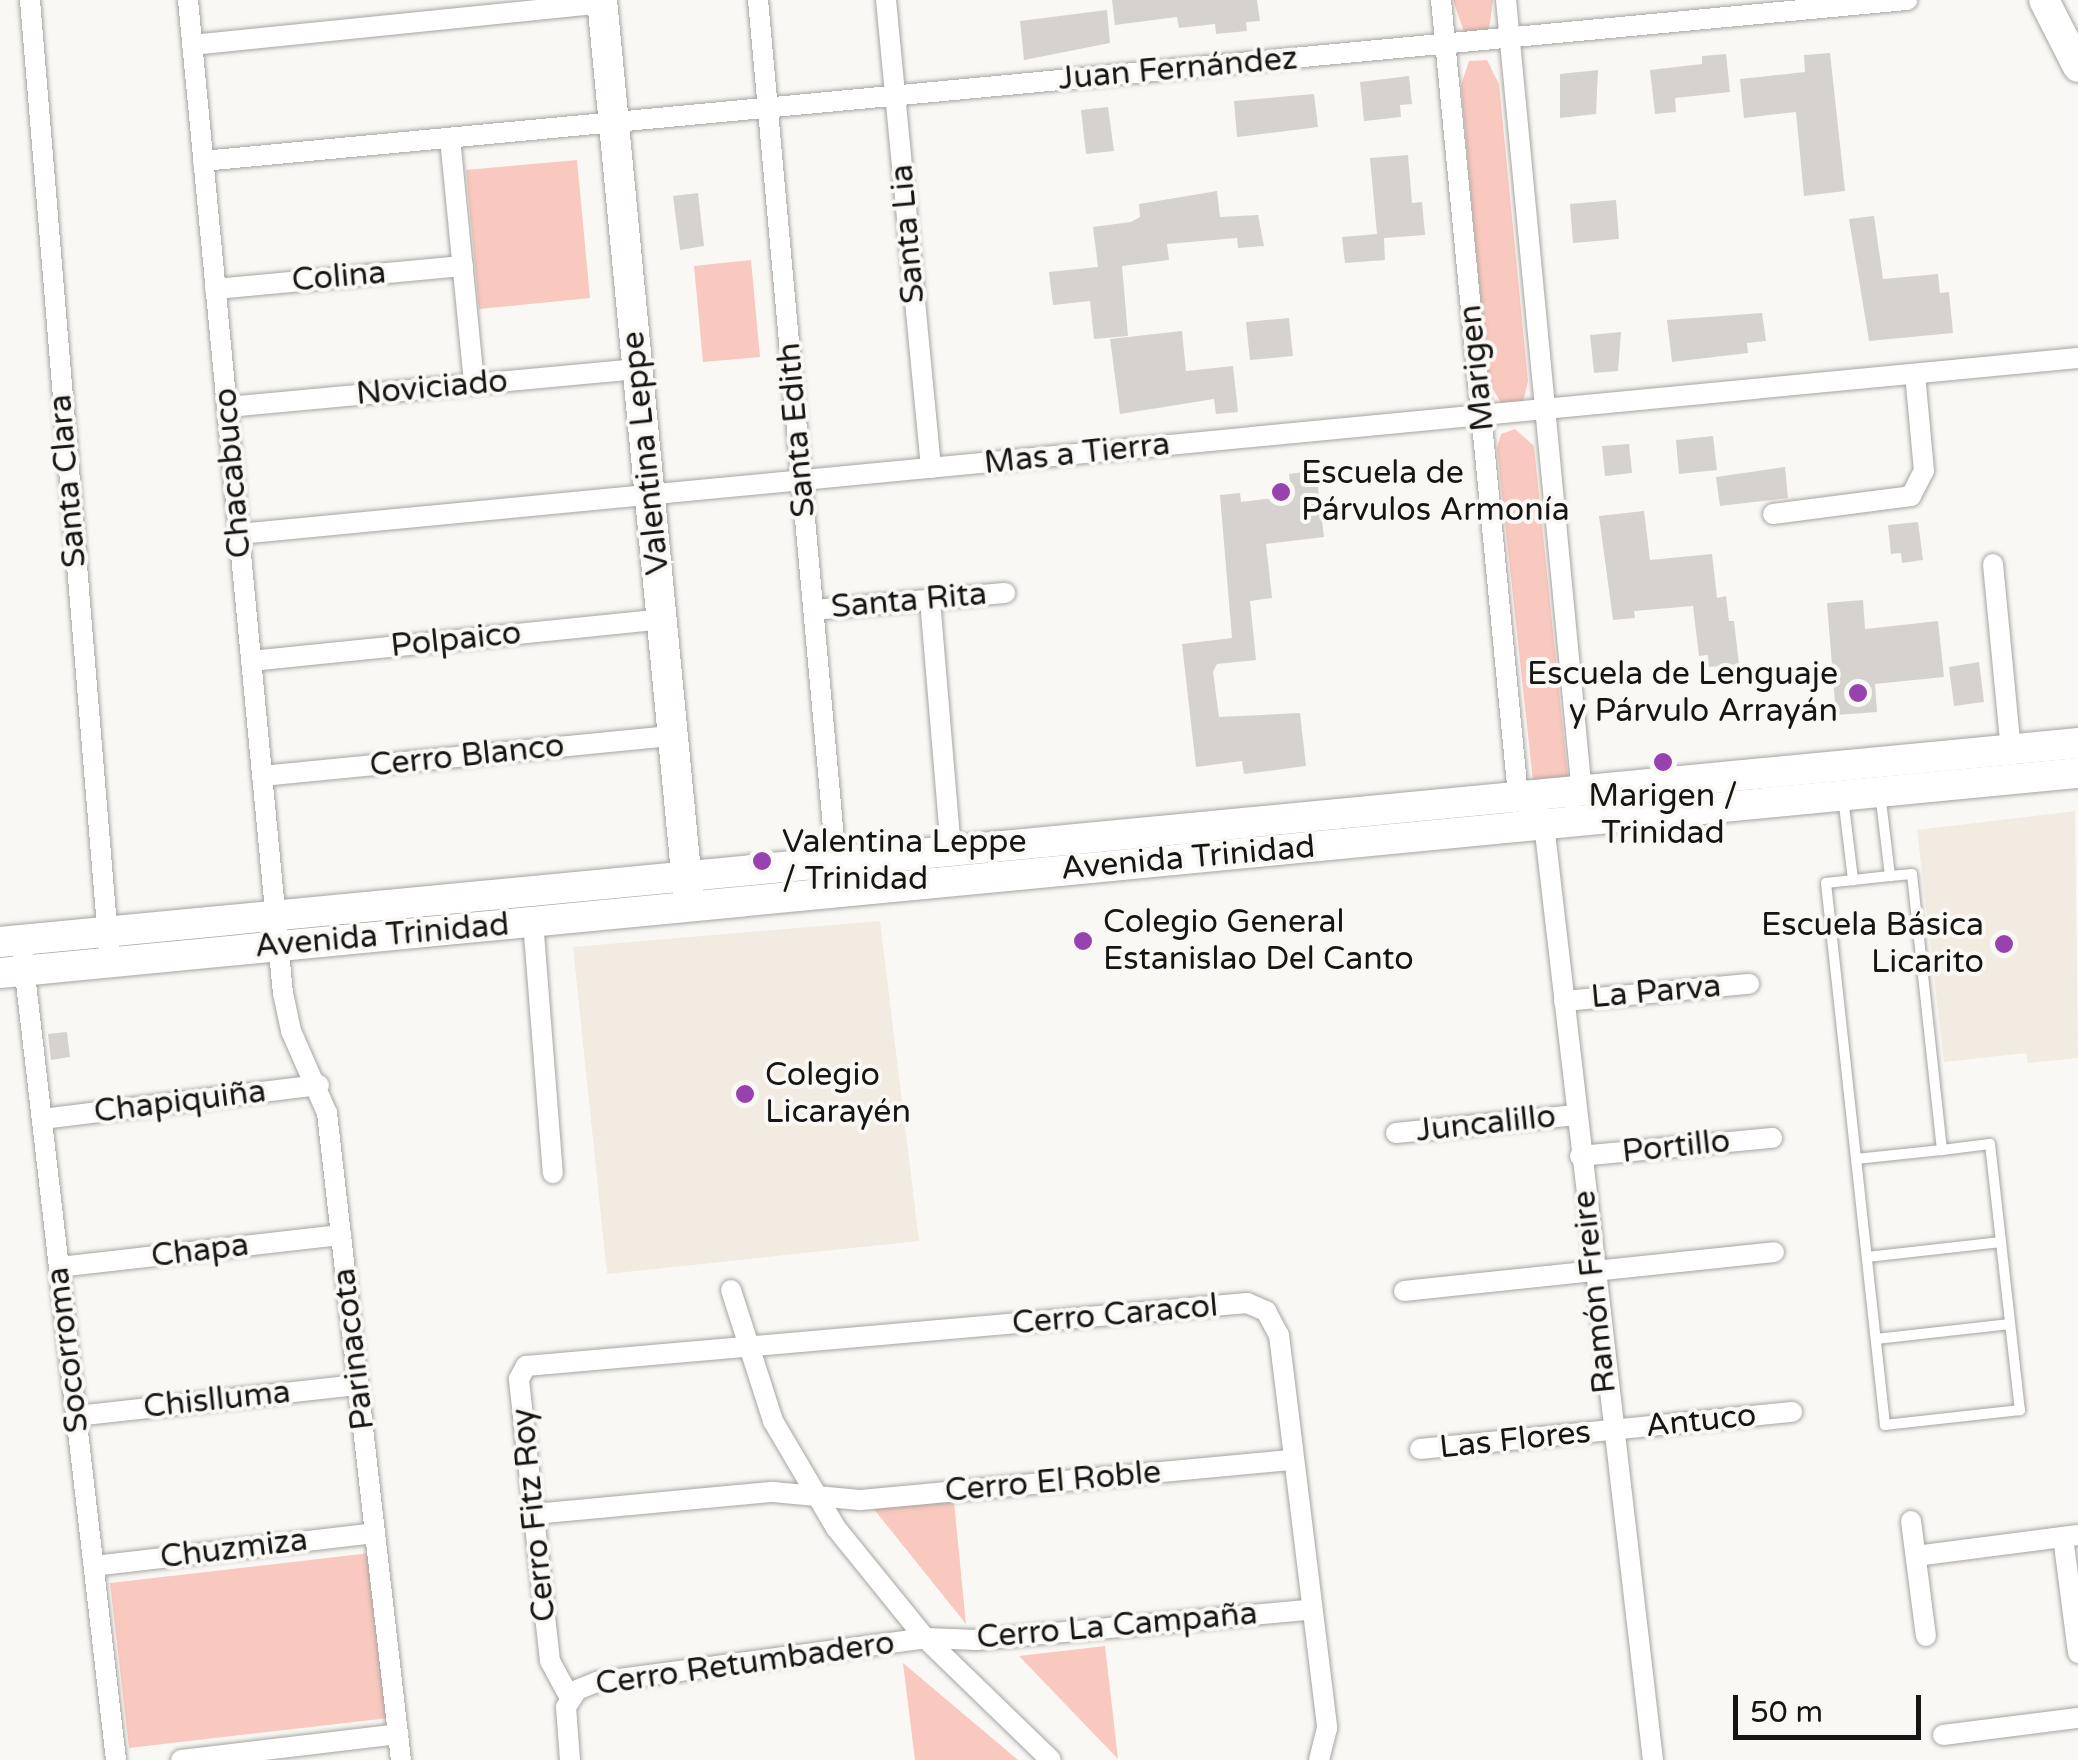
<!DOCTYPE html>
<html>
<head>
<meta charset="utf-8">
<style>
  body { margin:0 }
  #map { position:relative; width:2078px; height:1760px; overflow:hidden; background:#faf8f5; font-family:"Varela Round",sans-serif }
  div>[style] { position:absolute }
  .built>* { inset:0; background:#f1ebe1 }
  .green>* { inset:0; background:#f9c8be }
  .building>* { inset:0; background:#d5d2d0 }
  .roads { filter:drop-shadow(0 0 2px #a6a4a1) drop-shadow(0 0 2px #a6a4a1) }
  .lane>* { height:10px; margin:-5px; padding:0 5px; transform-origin:5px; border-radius:5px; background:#fff }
  .street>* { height:20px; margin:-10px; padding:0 10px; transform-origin:10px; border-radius:10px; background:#fff }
  .secondary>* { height:30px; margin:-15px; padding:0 15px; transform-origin:15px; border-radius:15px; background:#fff }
  .dots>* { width:28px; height:28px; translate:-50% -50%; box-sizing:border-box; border:5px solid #faf8f5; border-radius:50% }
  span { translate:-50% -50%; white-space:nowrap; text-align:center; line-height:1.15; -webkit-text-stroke:8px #faf8f5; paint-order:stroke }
  .street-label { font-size:32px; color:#161514 }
  .poi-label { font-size:32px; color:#161514 }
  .left { translate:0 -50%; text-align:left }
  .right { translate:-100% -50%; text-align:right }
  .scale { position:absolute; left:1733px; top:1695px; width:188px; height:45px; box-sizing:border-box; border:5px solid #161514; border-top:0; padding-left:12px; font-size:30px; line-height:35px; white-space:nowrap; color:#161514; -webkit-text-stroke:8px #faf8f5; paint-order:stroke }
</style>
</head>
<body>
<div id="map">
  <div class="built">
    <i style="clip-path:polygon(2075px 811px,2078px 1058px,2028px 1063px,2026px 1053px,1944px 1062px,1917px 830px)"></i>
    <i style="clip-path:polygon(880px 921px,919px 1241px,607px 1274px,573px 947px)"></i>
  </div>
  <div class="green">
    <i style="clip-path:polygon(1453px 0,1493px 0,1489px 30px,1464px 32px)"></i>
    <i style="clip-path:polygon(1487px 60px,1499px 84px,1528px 381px,1523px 403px,1503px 406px,1488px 381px,1461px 85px,1469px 61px)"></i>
    <i style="clip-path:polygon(577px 160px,590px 298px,479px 309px,466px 170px)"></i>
    <i style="clip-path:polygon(751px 260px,760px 357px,703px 362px,694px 266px)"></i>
    <i style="clip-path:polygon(1515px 429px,1534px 446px,1568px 778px,1533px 781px,1497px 448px,1501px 434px)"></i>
    <i style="clip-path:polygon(954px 1502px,966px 1624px,873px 1508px)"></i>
    <i style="clip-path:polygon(370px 1553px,389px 1718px,129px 1748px,110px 1583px)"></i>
    <i style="clip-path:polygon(1105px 1646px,1118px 1759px,1019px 1656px)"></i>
    <i style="clip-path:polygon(903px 1663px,1018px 1760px,915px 1760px)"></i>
  </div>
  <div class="building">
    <i style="clip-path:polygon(1112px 0,1257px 0,1260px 21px,1246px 22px,1247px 31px,1216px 34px,1215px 24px,1179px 28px,1177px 17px,1115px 25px)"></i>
    <i style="clip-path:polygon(1107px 10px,1110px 43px,1024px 60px,1020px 21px)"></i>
    <i style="clip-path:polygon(1830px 53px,1845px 191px,1804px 196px,1796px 112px,1744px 118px,1740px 79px,1805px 72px,1804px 55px)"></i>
    <i style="clip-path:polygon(1726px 54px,1730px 92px,1675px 98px,1676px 112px,1655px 114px,1650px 70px,1702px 64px,1702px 56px)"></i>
    <i style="clip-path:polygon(1598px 70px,1596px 114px,1560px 118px,1560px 74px)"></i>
    <i style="clip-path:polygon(1409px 76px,1412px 104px,1400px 105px,1401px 117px,1364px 121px,1360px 82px)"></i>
    <i style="clip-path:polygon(1314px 94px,1318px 127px,1237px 137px,1234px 101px)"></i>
    <i style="clip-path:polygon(1108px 107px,1114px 151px,1086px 154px,1081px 110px)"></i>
    <i style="clip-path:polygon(1408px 155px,1412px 203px,1422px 202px,1425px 235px,1384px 238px,1385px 260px,1345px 263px,1342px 237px,1377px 234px,1370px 158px)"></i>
    <i style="clip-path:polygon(1217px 191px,1220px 217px,1258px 215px,1264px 246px,1238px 248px,1237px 238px,1167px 244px,1169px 260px,1122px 266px,1128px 336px,1094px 339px,1090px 301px,1053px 305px,1049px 272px,1098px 267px,1093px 227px,1131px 222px,1140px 217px,1139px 204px)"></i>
    <i style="clip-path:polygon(698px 193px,704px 246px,680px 250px,673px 196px)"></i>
    <i style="clip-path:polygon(1616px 200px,1619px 239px,1573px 243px,1570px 204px)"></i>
    <i style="clip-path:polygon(1874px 216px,1883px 279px,1938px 274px,1940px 293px,1949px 292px,1953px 333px,1869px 341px,1849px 219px)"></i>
    <i style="clip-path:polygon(1762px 313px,1766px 341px,1747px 343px,1748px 353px,1672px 362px,1667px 320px)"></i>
    <i style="clip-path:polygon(1289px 318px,1293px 356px,1250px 360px,1246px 322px)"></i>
    <i style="clip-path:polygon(1182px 331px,1186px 371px,1233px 366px,1238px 412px,1216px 414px,1214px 399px,1120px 414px,1110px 339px)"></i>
    <i style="clip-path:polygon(1621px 332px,1618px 371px,1594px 373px,1590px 335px)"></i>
    <i style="clip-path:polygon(1713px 436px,1717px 470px,1679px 474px,1676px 440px)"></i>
    <i style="clip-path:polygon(1629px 444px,1632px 473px,1605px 476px,1602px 446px)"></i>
    <i style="clip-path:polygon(1785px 467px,1788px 498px,1720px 506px,1716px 477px)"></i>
    <i style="clip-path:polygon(1316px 470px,1324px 537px,1266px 544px,1272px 598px,1250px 601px,1256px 660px,1217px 664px,1213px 672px,1219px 717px,1300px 713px,1306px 766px,1244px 774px,1242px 761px,1196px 767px,1182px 644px,1232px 638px,1220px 495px,1240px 493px,1241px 502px,1291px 496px,1289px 474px)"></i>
    <i style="clip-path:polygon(1644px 511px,1650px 560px,1712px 554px,1717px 598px,1726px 596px,1729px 621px,1734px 621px,1739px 664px,1709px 667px,1708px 655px,1699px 656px,1693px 606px,1634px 611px,1635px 618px,1613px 620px,1599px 516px)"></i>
    <i style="clip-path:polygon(1918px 522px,1923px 560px,1902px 563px,1901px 553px,1891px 554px,1888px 525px)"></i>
    <i style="clip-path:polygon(1863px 600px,1865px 629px,1938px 621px,1944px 677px,1875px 684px,1877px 712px,1836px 715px,1827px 603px)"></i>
    <i style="clip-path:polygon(1979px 662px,1984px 702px,1954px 706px,1949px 667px)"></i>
    <i style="clip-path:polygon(67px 1032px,70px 1057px,51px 1060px,48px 1034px)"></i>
  </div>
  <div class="roads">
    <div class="lane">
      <i style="left:1880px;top:793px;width:84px;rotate:83.1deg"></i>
      <i style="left:1843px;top:797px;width:84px;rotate:83.1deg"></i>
      <i style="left:1856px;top:1159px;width:86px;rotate:-6deg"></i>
      <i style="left:1942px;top:1150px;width:48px;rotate:-7.1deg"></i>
      <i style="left:1990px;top:1144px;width:268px;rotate:83.6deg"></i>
      <i style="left:2020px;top:1410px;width:136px;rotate:173.7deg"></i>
      <i style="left:1885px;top:1425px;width:545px;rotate:-96.21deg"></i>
      <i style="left:1826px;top:883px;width:64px;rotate:-6.2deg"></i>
      <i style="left:1890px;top:876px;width:22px;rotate:-5deg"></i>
      <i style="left:1912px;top:874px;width:278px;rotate:83.8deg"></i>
      <i style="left:1867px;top:1257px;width:135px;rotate:-6.4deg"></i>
      <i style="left:1876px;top:1339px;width:135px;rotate:-6.4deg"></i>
    </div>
    <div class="street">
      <i style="left:30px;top:0;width:965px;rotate:85.25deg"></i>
      <i style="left:188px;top:0;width:998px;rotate:84.54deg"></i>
      <i style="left:283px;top:993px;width:39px;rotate:78deg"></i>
      <i style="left:291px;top:1031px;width:90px;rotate:66.3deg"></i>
      <i style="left:327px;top:1113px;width:651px;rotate:83.48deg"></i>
      <i style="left:758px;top:0;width:865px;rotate:84.82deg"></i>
      <i style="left:886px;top:0;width:470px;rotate:84.5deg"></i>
      <i style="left:1441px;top:0;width:799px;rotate:84.47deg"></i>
      <i style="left:1518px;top:795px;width:39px;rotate:48deg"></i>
      <i style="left:1544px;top:824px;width:942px;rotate:83.36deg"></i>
      <i style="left:1506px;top:0;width:777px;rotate:84.53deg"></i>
      <i style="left:1580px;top:773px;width:16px;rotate:83deg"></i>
      <i style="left:1582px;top:789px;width:14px;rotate:135deg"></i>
      <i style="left:192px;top:45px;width:412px;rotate:-5.8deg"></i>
      <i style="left:450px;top:138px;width:247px;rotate:84.4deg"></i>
      <i style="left:203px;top:161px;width:1712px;rotate:-5.4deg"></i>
      <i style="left:215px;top:289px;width:249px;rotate:-5.3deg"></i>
      <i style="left:227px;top:407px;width:413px;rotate:-5.3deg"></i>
      <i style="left:1773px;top:514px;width:139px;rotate:-7.4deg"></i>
      <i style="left:1911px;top:496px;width:28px;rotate:-63deg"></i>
      <i style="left:1924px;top:471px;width:97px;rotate:-95.3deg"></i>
      <i style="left:239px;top:534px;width:1847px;rotate:-5.47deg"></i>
      <i style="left:1993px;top:564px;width:187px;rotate:84.5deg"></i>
      <i style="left:930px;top:600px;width:251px;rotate:85.2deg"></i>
      <i style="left:814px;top:610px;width:192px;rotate:-5.1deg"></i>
      <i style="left:251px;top:661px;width:413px;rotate:-5.8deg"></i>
      <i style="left:262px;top:776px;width:413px;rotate:-5.6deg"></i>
      <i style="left:533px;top:921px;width:253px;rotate:85.5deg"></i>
      <i style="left:21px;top:940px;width:825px;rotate:83.39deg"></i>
      <i style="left:1564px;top:1001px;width:186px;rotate:-5.3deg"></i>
      <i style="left:42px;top:1119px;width:279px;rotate:-7deg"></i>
      <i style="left:1396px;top:1133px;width:181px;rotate:-5.7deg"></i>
      <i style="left:1580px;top:1156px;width:193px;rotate:-5.4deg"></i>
      <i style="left:59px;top:1267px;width:284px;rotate:-6.5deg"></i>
      <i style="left:731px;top:1290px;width:138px;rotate:72.2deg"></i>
      <i style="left:773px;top:1421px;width:124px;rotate:59.5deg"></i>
      <i style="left:836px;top:1528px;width:141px;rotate:51deg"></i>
      <i style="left:925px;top:1638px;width:175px;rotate:44.1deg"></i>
      <i style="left:1404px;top:1291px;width:372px;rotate:-6deg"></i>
      <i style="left:76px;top:1416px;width:284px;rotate:-6.3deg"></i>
      <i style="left:1420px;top:1449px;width:374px;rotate:-5.7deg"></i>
      <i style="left:534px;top:1514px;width:240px;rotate:-5.3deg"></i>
      <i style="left:773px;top:1492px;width:87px;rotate:5.3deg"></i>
      <i style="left:860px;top:1500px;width:433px;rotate:-5.3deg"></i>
      <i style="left:1911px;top:1521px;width:116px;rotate:82.6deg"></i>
      <i style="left:2063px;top:1537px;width:117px;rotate:82.6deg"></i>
      <i style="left:1916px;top:1556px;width:163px;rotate:-7.4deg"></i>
      <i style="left:94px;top:1566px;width:283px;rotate:-6.7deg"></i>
      <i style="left:570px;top:1698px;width:42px;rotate:-118.4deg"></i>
      <i style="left:550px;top:1661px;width:284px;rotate:-96.3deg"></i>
      <i style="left:519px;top:1379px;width:15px;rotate:-62deg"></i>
      <i style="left:526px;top:1366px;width:724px;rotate:-4.99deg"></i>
      <i style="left:1247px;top:1303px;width:21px;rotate:23deg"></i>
      <i style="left:1266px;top:1311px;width:27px;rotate:62deg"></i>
      <i style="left:1279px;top:1335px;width:396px;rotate:83deg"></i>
      <i style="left:1327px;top:1728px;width:33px;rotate:104deg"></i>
      <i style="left:1943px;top:1735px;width:136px;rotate:-7.2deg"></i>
      <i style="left:181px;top:1760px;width:219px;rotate:-6.8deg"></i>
      <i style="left:570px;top:1760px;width:53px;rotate:-94.3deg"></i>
      <i style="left:566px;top:1707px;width:20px;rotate:-57deg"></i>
      <i style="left:577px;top:1690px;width:22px;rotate:-22deg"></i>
      <i style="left:597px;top:1682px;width:331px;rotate:-7.6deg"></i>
      <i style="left:925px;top:1638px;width:52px;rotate:2.2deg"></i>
      <i style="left:977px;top:1640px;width:332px;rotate:-5.2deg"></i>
    </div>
    <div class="secondary">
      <i style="left:602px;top:0;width:897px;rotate:84.5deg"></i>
      <i style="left:2044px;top:0;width:75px;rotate:63.1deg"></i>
      <i style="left:0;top:942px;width:2088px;rotate:-5.47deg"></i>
      <i style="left:0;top:973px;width:2088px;rotate:-5.5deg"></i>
    </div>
  </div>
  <div class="dots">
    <i style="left:1281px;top:492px;background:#9842b0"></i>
    <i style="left:1858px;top:693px;background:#9842b0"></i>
    <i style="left:1663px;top:762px;background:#9842b0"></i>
    <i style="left:762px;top:861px;background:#9842b0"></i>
    <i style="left:1083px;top:941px;background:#9842b0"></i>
    <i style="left:2004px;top:944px;background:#9842b0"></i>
    <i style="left:745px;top:1094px;background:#9842b0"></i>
  </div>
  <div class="street-label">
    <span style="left:1178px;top:69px;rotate:-5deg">Juan Fernández</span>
    <span style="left:908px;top:234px;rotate:-95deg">Santa Lia</span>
    <span style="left:339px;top:277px;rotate:-5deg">Colina</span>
    <span style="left:1477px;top:368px;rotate:-96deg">Marigen</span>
    <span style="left:432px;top:388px;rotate:-5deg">Noviciado</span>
    <span style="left:797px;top:430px;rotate:-95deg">Santa Edith</span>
    <span style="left:646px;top:453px;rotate:-96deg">Valentina Leppe</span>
    <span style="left:1077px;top:454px;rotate:-6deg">Mas a Tierra</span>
    <span style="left:233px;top:473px;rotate:-95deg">Chacabuco</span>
    <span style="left:68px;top:481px;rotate:-95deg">Santa Clara</span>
    <span style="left:909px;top:601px;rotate:-5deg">Santa Rita</span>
    <span style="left:456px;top:640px;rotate:-6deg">Polpaico</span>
    <span style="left:467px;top:756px;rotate:-6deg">Cerro Blanco</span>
    <span style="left:1188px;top:858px;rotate:-5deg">Avenida Trinidad</span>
    <span style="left:382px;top:936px;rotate:-5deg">Avenida Trinidad</span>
    <span style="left:1656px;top:992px;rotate:-5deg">La Parva</span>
    <span style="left:180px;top:1102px;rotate:-7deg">Chapiquiña</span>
    <span style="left:1486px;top:1124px;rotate:-6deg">Juncalillo</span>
    <span style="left:1676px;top:1147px;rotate:-6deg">Portillo</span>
    <span style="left:200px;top:1251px;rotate:-7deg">Chapa</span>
    <span style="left:1595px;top:1292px;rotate:-96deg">Ramón Freire</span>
    <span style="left:1115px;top:1315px;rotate:-5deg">Cerro Caracol</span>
    <span style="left:354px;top:1349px;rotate:-97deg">Parinacota</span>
    <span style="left:68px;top:1350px;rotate:-97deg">Socorroma</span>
    <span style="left:217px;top:1400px;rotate:-6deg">Chislluma</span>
    <span style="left:1701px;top:1421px;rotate:-6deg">Antuco</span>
    <span style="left:1515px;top:1440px;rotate:-6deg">Las Flores</span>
    <span style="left:1053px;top:1482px;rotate:-5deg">Cerro El Roble</span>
    <span style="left:534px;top:1515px;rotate:-96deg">Cerro Fitz Roy</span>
    <span style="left:234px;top:1549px;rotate:-7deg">Chuzmiza</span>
    <span style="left:1117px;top:1626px;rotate:-5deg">Cerro La Campaña</span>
    <span style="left:745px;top:1664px;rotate:-8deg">Cerro Retumbadero</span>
  </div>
  <div class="poi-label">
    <span class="left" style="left:1301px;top:492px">Escuela de<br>Párvulos Armonía</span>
    <span class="right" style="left:1838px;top:693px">Escuela de Lenguaje<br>y Párvulo Arrayán</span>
    <span style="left:1663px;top:815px">Marigen /<br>Trinidad</span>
    <span class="left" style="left:782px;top:861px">Valentina Leppe<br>/ Trinidad</span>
    <span class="left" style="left:1103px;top:941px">Colegio General<br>Estanislao Del Canto</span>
    <span class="right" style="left:1984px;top:944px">Escuela Básica<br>Licarito</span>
    <span class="left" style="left:765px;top:1094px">Colegio<br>Licarayén</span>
  </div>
  <div class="scale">50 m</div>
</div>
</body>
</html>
